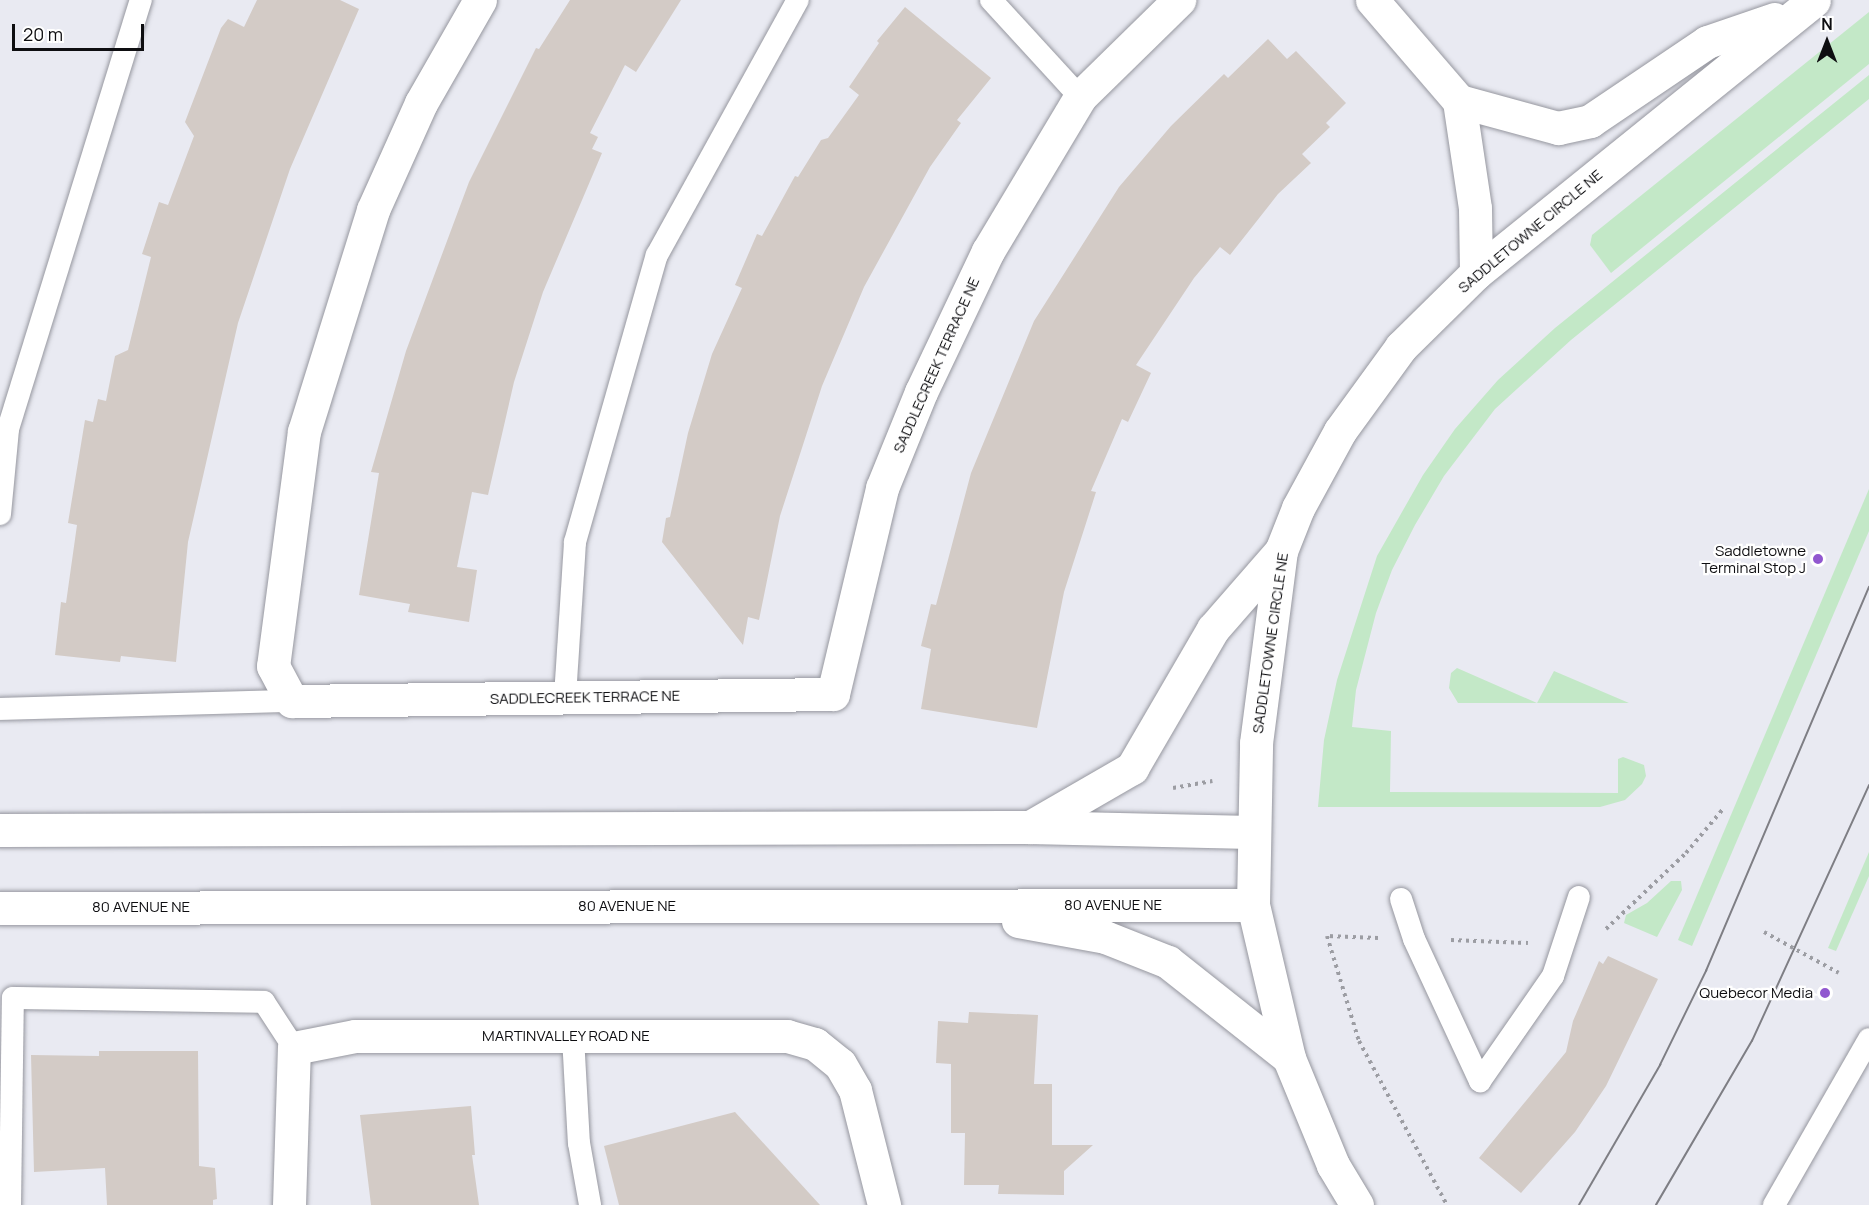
<!DOCTYPE html>
<html>
<head>
<meta charset="utf-8">
<style>
  body { margin:0 }
  #map { position:relative; width:1869px; height:1205px; overflow:hidden; background:#e9eaf2; font-family:Manrope,sans-serif }
  div>[style] { position:absolute }
  .green>* { inset:0; background:#c3e8c7 }
  .building>* { inset:0; background:#d3cbc6 }
  .path>* { height:4px; margin-top:-2px; transform-origin:0; background:repeating-linear-gradient(90deg,#9c9da3 0 3px,transparent 0 7.5px) }
  .roads { filter:drop-shadow(0 0 2px #96979f) drop-shadow(0 0 2px #96979f) }
  .lane>* { height:22px; margin:-11px; padding:0 11px; transform-origin:11px; border-radius:11px; background:#fff }
  .street>* { height:33px; margin:-16.5px; padding:0 16.5px; transform-origin:16.5px; border-radius:16.5px; background:#fff }
  .secondary>* { height:33px; margin:-16.5px; padding:0 16.5px; transform-origin:16.5px; border-radius:16.5px; background:#fff }
  .tram>* { height:1.5px; margin:-0.75px; padding:0 0.75px; transform-origin:0.75px; border-radius:0.75px; background:#7e7e84 }
  .dots>* { width:16px; height:16px; translate:-50% -50%; box-sizing:border-box; border:3px solid #fff; border-radius:50% }
  span { translate:-50% -50%; white-space:nowrap; text-align:center; line-height:1.15; -webkit-text-stroke:4.5px #fff; paint-order:stroke }
  .street-label { font-size:15px; color:#0e0e11 }
  .poi-label { font-size:15px; color:#0e0e11 }
  .right { translate:-100% -50%; text-align:right }
  .north { position:absolute; left:1797px; top:12px; width:60px; height:60px; -webkit-text-stroke:4px #fff; paint-order:stroke; rotate:0deg; font-size:16px; font-weight:700; line-height:24px; text-align:center; color:#0e0e11 }
  .north::after { content:''; display:block; margin:auto; width:21px; height:27px; background:#0e0e11; clip-path:polygon(50% 0,100% 100%,50% 72%,0 100%) }
  .scale { position:absolute; left:12px; top:24px; width:132px; height:27px; box-sizing:border-box; border:3px solid #0e0e11; border-top:0; padding-left:8px; font-size:18px; line-height:21px; white-space:nowrap; color:#0e0e11; -webkit-text-stroke:4px #fff; paint-order:stroke }
</style>
</head>
<body>
<div id="map">
  <div class="green">
    <i style="clip-path:polygon(1869px 12px,1869px 64px,1611px 273px,1590px 245px,1592px 235px)"></i>
    <i style="clip-path:polygon(1869px 75px,1869px 99px,1571px 340px,1495px 409px,1444px 476px,1415px 525px,1392px 570px,1376px 613px,1356px 690px,1352px 727px,1391px 731px,1390px 792px,1618px 793px,1618px 759px,1623px 757px,1644px 765px,1646px 776px,1642px 784px,1625px 800px,1600px 807px,1318px 807px,1324px 740px,1337px 680px,1377px 556px,1423px 475px,1455px 429px,1498px 380px,1555px 328px)"></i>
    <i style="clip-path:polygon(1869px 489px,1869px 531px,1692px 946px,1678px 940px)"></i>
    <i style="clip-path:polygon(1457px 668px,1537px 703px,1554px 671px,1629px 703px,1458px 703px,1449px 688px,1451px 673px)"></i>
    <i style="clip-path:polygon(1869px 852px,1869px 876px,1836px 951px,1828px 948px)"></i>
    <i style="clip-path:polygon(1671px 881px,1681px 881px,1682px 890px,1657px 937px,1624px 923px,1626px 915px,1647px 903px)"></i>
  </div>
  <div class="building">
    <i style="clip-path:polygon(257px 0,340px 0,359px 9px,290px 169px,238px 323px,188px 542px,176px 662px,121px 656px,120px 662px,55px 655px,61px 602px,66px 603px,77px 525px,68px 523px,85px 420px,93px 422px,98px 399px,106px 401px,115px 356px,128px 350px,151px 257px,142px 254px,159px 202px,168px 205px,194px 136px,185px 122px,221px 28px,228px 19px,244px 27px)"></i>
    <i style="clip-path:polygon(570px 0,681px 0,636px 72px,625px 65px,590px 133px,598px 137px,592px 149px,602px 153px,543px 292px,514px 382px,488px 495px,472px 492px,457px 567px,477px 570px,469px 622px,408px 612px,410px 604px,359px 595px,379px 473px,371px 472px,406px 351px,469px 182px,536px 48px,539px 49px)"></i>
    <i style="clip-path:polygon(905px 7px,991px 78px,957px 120px,961px 123px,930px 167px,864px 287px,822px 386px,780px 516px,759px 620px,748px 617px,743px 645px,662px 542px,666px 518px,670px 517px,688px 433px,712px 354px,742px 288px,735px 285px,757px 234px,762px 236px,795px 176px,798px 177px,821px 140px,828px 138px,859px 95px,849px 87px,879px 43px,877px 41px)"></i>
    <i style="clip-path:polygon(1268px 39px,1287px 59px,1296px 51px,1346px 103px,1326px 123px,1330px 127px,1302px 154px,1311px 163px,1278px 194px,1230px 255px,1220px 247px,1194px 278px,1136px 365px,1151px 373px,1128px 422px,1122px 419px,1091px 491px,1096px 492px,1064px 592px,1037px 728px,921px 709px,931px 649px,921px 646px,931px 604px,936px 605px,971px 473px,1034px 321px,1119px 187px,1171px 126px,1224px 74px,1228px 78px)"></i>
    <i style="clip-path:polygon(1608px 956px,1658px 979px,1606px 1086px,1575px 1132px,1521px 1193px,1479px 1158px,1566px 1052px,1573px 1021px,1599px 961px,1603px 964px)"></i>
    <i style="clip-path:polygon(969px 1012px,1038px 1015px,1034px 1084px,1052px 1084px,1052px 1145px,1093px 1145px,1064px 1171px,1064px 1195px,998px 1194px,999px 1185px,964px 1185px,965px 1133px,951px 1133px,951px 1064px,936px 1063px,938px 1021px,968px 1023px)"></i>
    <i style="clip-path:polygon(99px 1051px,198px 1051px,199px 1166px,215px 1168px,217px 1199px,213px 1200px,213px 1205px,107px 1205px,105px 1168px,34px 1172px,31px 1055px,99px 1056px)"></i>
    <i style="clip-path:polygon(471px 1106px,475px 1155px,472px 1155px,479px 1205px,371px 1205px,360px 1115px)"></i>
    <i style="clip-path:polygon(735px 1112px,820px 1205px,619px 1205px,604px 1146px)"></i>
  </div>
  <div class="path">
    <i style="left:1173px;top:788px;width:40px;rotate:-10deg"></i>
    <i style="left:1606px;top:929px;width:110px;rotate:-43.5deg"></i>
    <i style="left:1686px;top:853px;width:57px;rotate:-49.9deg"></i>
    <i style="left:1764px;top:932px;width:85px;rotate:28.7deg"></i>
    <i style="left:1378px;top:938px;width:51px;rotate:-177.8deg"></i>
    <i style="left:1327px;top:936px;width:110px;rotate:73.1deg"></i>
    <i style="left:1359px;top:1041px;width:186px;rotate:61.8deg"></i>
    <i style="left:1451px;top:940px;width:77px;rotate:2.2deg"></i>
  </div>
  <div class="roads">
    <div class="lane">
      <i style="left:991px;top:0;width:132px;rotate:47.5deg"></i>
      <i style="left:0;top:514px;width:85px;rotate:-84.6deg"></i>
      <i style="left:8px;top:429px;width:449px;rotate:-72.8deg"></i>
      <i style="left:565px;top:697px;width:155px;rotate:-86.3deg"></i>
      <i style="left:575px;top:542px;width:298px;rotate:-74.1deg"></i>
      <i style="left:657px;top:255px;width:291px;rotate:-61.1deg"></i>
      <i style="left:0;top:709px;width:292px;rotate:-1.6deg"></i>
      <i style="left:1401px;top:899px;width:42px;rotate:72deg"></i>
      <i style="left:1414px;top:939px;width:157px;rotate:65.1deg"></i>
      <i style="left:1480px;top:1081px;width:128px;rotate:-55.2deg"></i>
      <i style="left:1553px;top:976px;width:83px;rotate:-71.8deg"></i>
      <i style="left:573px;top:1037px;width:106px;rotate:86.8deg"></i>
      <i style="left:579px;top:1143px;width:63px;rotate:79.9deg"></i>
      <i style="left:10px;top:1205px;width:207px;rotate:-89.2deg"></i>
      <i style="left:13px;top:998px;width:251px;rotate:0.9deg"></i>
      <i style="left:264px;top:1002px;width:55px;rotate:56.9deg"></i>
      <i style="left:1774px;top:1205px;width:191px;rotate:-60.2deg"></i>
    </div>
    <div class="street">
      <i style="left:480px;top:0;width:119px;rotate:119.8deg"></i>
      <i style="left:421px;top:103px;width:117px;rotate:114.2deg"></i>
      <i style="left:373px;top:210px;width:232px;rotate:107.3deg"></i>
      <i style="left:304px;top:431px;width:237px;rotate:97.5deg"></i>
      <i style="left:273px;top:666px;width:40px;rotate:62deg"></i>
      <i style="left:292px;top:701px;width:541px;rotate:-0.74deg"></i>
      <i style="left:833px;top:694px;width:212px;rotate:-76.6deg"></i>
      <i style="left:882px;top:488px;width:104px;rotate:-67.9deg"></i>
      <i style="left:921px;top:392px;width:156px;rotate:-64.6deg"></i>
      <i style="left:988px;top:251px;width:179px;rotate:-59.1deg"></i>
      <i style="left:1080px;top:97px;width:139px;rotate:-44.4deg"></i>
      <i style="left:1372px;top:0;width:133px;rotate:49.3deg"></i>
      <i style="left:289px;top:1205px;width:157px;rotate:-88.2deg"></i>
      <i style="left:294px;top:1048px;width:62px;rotate:-11.1deg"></i>
      <i style="left:355px;top:1036px;width:432px"></i>
      <i style="left:787px;top:1036px;width:29px;rotate:16deg"></i>
      <i style="left:815px;top:1044px;width:32px;rotate:39deg"></i>
      <i style="left:840px;top:1064px;width:30px;rotate:60deg"></i>
      <i style="left:855px;top:1090px;width:119px;rotate:75.8deg"></i>
    </div>
    <div class="secondary">
      <i style="left:1476px;top:273px;width:65px;rotate:-90.9deg"></i>
      <i style="left:1475px;top:208px;width:108px;rotate:-98.5deg"></i>
      <i style="left:1459px;top:101px;width:103px;rotate:15.3deg"></i>
      <i style="left:1558px;top:128px;width:33px;rotate:-12deg"></i>
      <i style="left:1590px;top:121px;width:141px;rotate:-34deg"></i>
      <i style="left:1707px;top:42px;width:71px;rotate:-18.9deg"></i>
      <i style="left:1030px;top:827px;width:118px;rotate:-30deg"></i>
      <i style="left:1132px;top:768px;width:161px;rotate:-59.8deg"></i>
      <i style="left:1213px;top:629px;width:103px;rotate:-48.9deg"></i>
      <i style="left:0;top:830px;width:1029px;rotate:-0.17deg"></i>
      <i style="left:1029px;top:827px;width:223px;rotate:1.3deg"></i>
      <i style="left:0;top:908px;width:1253px;rotate:-0.14deg"></i>
      <i style="left:1018px;top:921px;width:88px;rotate:10.4deg"></i>
      <i style="left:1105px;top:937px;width:68px;rotate:21.6deg"></i>
      <i style="left:1168px;top:962px;width:154px;rotate:38.4deg"></i>
      <i style="left:1357px;top:1205px;width:47px;rotate:-121deg"></i>
      <i style="left:1333px;top:1165px;width:116px;rotate:-112.4deg"></i>
      <i style="left:1289px;top:1058px;width:157px;rotate:-103.2deg"></i>
      <i style="left:1253px;top:905px;width:162px;rotate:-88.9deg"></i>
      <i style="left:1256px;top:743px;width:194px;rotate:-82.6deg"></i>
      <i style="left:1281px;top:551px;width:46px;rotate:-68.4deg"></i>
      <i style="left:1298px;top:508px;width:88px;rotate:-61.4deg"></i>
      <i style="left:1340px;top:431px;width:104px;rotate:-54deg"></i>
      <i style="left:1401px;top:347px;width:105px;rotate:-44.6deg"></i>
      <i style="left:1476px;top:273px;width:434px;rotate:-38.9deg"></i>
    </div>
  </div>
  <div class="tram">
    <i style="left:1579px;top:1205px;width:162px;rotate:-59.9deg"></i>
    <i style="left:1660px;top:1065px;width:105px;rotate:-63.9deg"></i>
    <i style="left:1706px;top:971px;width:417px;rotate:-67deg"></i>
    <i style="left:1656px;top:1205px;width:190px;rotate:-59.7deg"></i>
    <i style="left:1752px;top:1041px;width:281px;rotate:-65.4deg"></i>
  </div>
  <div class="dots">
    <i style="left:1818px;top:559px;background:#9157cf"></i>
    <i style="left:1825px;top:993px;background:#9157cf"></i>
  </div>
  <div class="street-label">
    <span style="left:1530px;top:231px;rotate:-40deg">SADDLETOWNE CIRCLE NE</span>
    <span style="left:936px;top:365px;rotate:-66deg">SADDLECREEK TERRACE NE</span>
    <span style="left:1270px;top:643px;rotate:-82deg">SADDLETOWNE CIRCLE NE</span>
    <span style="left:585px;top:697px;rotate:-1deg">SADDLECREEK TERRACE NE</span>
    <span style="left:1113px;top:905px">80 AVENUE NE</span>
    <span style="left:627px;top:906px">80 AVENUE NE</span>
    <span style="left:141px;top:907px">80 AVENUE NE</span>
    <span style="left:566px;top:1036px">MARTINVALLEY ROAD NE</span>
  </div>
  <div class="poi-label">
    <span class="right" style="left:1806px;top:559px">Saddletowne<br>Terminal Stop J</span>
    <span class="right" style="left:1813px;top:993px">Quebecor Media</span>
  </div>
  <div class="north">N</div>
  <div class="scale">20 m</div>
</div>
</body>
</html>
